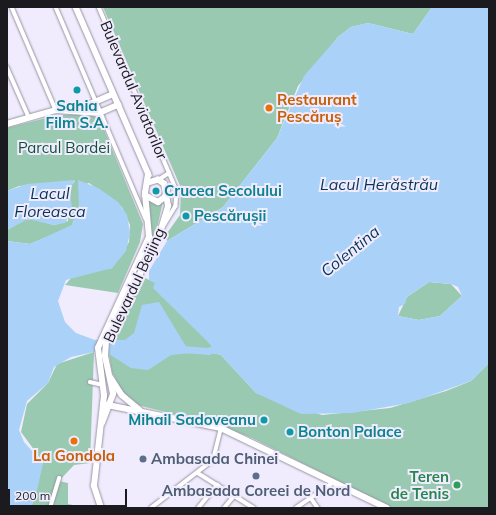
<!DOCTYPE html>
<html>
<head>
<meta charset="utf-8">
<style>
  body { margin:0 }
  #map { position:relative; width:496px; height:515px; overflow:hidden; background:#f0ecfd; font-family:Mulish,sans-serif }
  div>[style] { position:absolute }
  .green>* { inset:0; background:#99cab1 }
  .water>* { inset:0; background:#aad2f8 }
  .river>* { height:7px; margin:-3.5px; padding:0 3.5px; transform-origin:3.5px; border-radius:3.5px; background:#aad2f8 }
  .roads { filter:drop-shadow(0 0 1px #9894a4) drop-shadow(0 0 1px #9894a4) }
  .street>* { height:3.5px; margin:-1.75px; padding:0 1.75px; transform-origin:1.75px; border-radius:1.75px; background:#fff }
  .secondary>* { height:5.5px; margin:-2.75px; padding:0 2.75px; transform-origin:2.75px; border-radius:2.75px; background:#fff }
  .dots>* { width:11px; height:11px; translate:-50% -50%; box-sizing:border-box; border:2px solid #f0ecfd; border-radius:50% }
  span { translate:-50% -50%; white-space:nowrap; text-align:center; line-height:1.15; -webkit-text-stroke:4px #f0ecfd; paint-order:stroke }
  .street-label { font-size:15px; color:#1b1a1f }
  .food-label { font-size:15px; color:#c56008; font-weight:700 }
  .left { translate:0 -50%; text-align:left }
  .culture-label { font-size:15px; color:#0d838f; font-weight:700 }
  .right { translate:-100% -50%; text-align:right }
  .park-label { font-size:15px; color:#0f5238 }
  .service-label { font-size:15px; color:#4e5e75; font-weight:700 }
  .leisure-label { font-size:15px; color:#27864d; font-weight:700 }
  .water-label { font-size:16px; color:#073558; font-style:italic }
  .frame { position:absolute; inset:0; border:8px solid #1b1a1f; pointer-events:none }
  .scale { position:absolute; left:8px; top:489px; width:119px; height:18px; box-sizing:border-box; border:2px solid #1b1a1f; border-top:0; padding-left:5px; font-size:12px; line-height:14px; white-space:nowrap; color:#1b1a1f; -webkit-text-stroke:3px #f0ecfd; paint-order:stroke }
</style>
</head>
<body>
<div id="map">
  <div class="green">
    <i style="clip-path:polygon(103px 7px,432px 7px,413px 34px,368px 23px,351px 27px,338px 37px,298px 86px,277px 138px,223px 207px,167px 241px,165px 236px,180px 215px,181px 188px)"></i>
    <i style="clip-path:polygon(91px 114px,100px 120px,143px 224px,140px 242px,118px 293px,65px 285px,73px 276px,112px 268px,129px 242px,130px 225px,122px 207px,89px 183px,80px 186px,79px 206px,72px 225px,66px 229px,30px 244px,7px 241px,7px 230px,24px 220px,32px 219px,54px 225px,68px 221px,70px 187px,75px 181px,19px 186px,7px 191px,7px 128px,58px 115px)"></i>
    <i style="clip-path:polygon(163px 201px,157px 228px,151px 240px,149px 202px)"></i>
    <i style="clip-path:polygon(143px 277px,156px 283px,212px 346px,208px 352px,221px 355px,256px 393px,322px 415px,390px 408px,446px 391px,471px 381px,489px 363px,489px 508px,392px 508px,252px 438px,219px 425px,137px 405px,122px 391px,112px 372px,109px 354px,110px 341px)"></i>
    <i style="clip-path:polygon(429px 282px,451px 284px,462px 296px,440px 316px,419px 320px,398px 316px,407px 297px)"></i>
    <i style="clip-path:polygon(94px 352px,90px 463px,74px 465px,59px 481px,68px 483px,68px 504px,78px 506px,31px 508px,43px 462px,21px 432px,27px 404px,48px 383px,57px 364px)"></i>
  </div>
  <div class="water">
    <i style="clip-path:polygon(evenodd,432px 7px,489px 7px,489px 363px,471px 381px,409px 403px,352px 413px,301px 414px,256px 393px,221px 355px,208px 352px,212px 346px,153px 288px,155px 283px,149px 280px,149px 271px,167px 241px,223px 207px,277px 138px,304px 76px,338px 37px,351px 27px,368px 23px,413px 34px,432px 7px,429px 282px,451px 284px,458px 287px,462px 296px,440px 316px,419px 320px,398px 316px,399px 307px,405px 304px,407px 297px,429px 282px)"></i>
    <i style="clip-path:polygon(75px 180px,70px 188px,72px 211px,65px 223px,54px 225px,28px 219px,7px 230px,7px 191px,27px 184px)"></i>
    <i style="clip-path:polygon(78px 180px,98px 188px,118px 202px,127px 215px,130px 233px,126px 251px,112px 268px,66px 280px,58px 301px,65px 322px,76px 333px,95px 340px,125px 340px,134px 333px,142px 305px,159px 302px,190px 353px,171px 355px,148px 370px,131px 368px,109px 354px,94px 352px,71px 357px,54px 367px,48px 383px,27px 401px,19px 430px,24px 442px,43px 463px,36px 495px,31px 508px,7px 508px,7px 241px,30px 244px,72px 225px,79px 206px)"></i>
  </div>
  <div class="river">
    <i style="left:181px;top:349px;width:27px;rotate:4deg"></i>
    <i style="left:208px;top:351px;width:8px;rotate:-23deg"></i>
  </div>
  <div class="roads">
    <div class="street">
      <i style="left:12px;top:7px;width:112px;rotate:66.9deg"></i>
      <i style="left:56px;top:7px;width:230px;rotate:67deg"></i>
      <i style="left:99px;top:7px;width:200px;rotate:67deg"></i>
      <i style="left:177px;top:191px;width:15px;rotate:94deg"></i>
      <i style="left:176px;top:206px;width:26px;rotate:121deg"></i>
      <i style="left:7px;top:67px;width:55px;rotate:66.3deg"></i>
      <i style="left:158px;top:180px;width:13px;rotate:-32deg"></i>
      <i style="left:90px;top:382px;width:13px;rotate:13deg"></i>
      <i style="left:198px;top:473px;width:66px;rotate:32deg"></i>
      <i style="left:311px;top:498px;width:12px;rotate:55deg"></i>
      <i style="left:50px;top:508px;width:31px;rotate:-73deg"></i>
      <i style="left:151px;top:508px;width:78px;rotate:-37.7deg"></i>
      <i style="left:213px;top:460px;width:33px;rotate:-76deg"></i>
      <i style="left:198px;top:508px;width:30px;rotate:-50deg"></i>
      <i style="left:224px;top:508px;width:16px;rotate:-50deg"></i>
      <i style="left:296px;top:508px;width:46px;rotate:-34.4deg"></i>
    </div>
    <div class="secondary">
      <i style="left:76px;top:7px;width:183px;rotate:66.5deg"></i>
      <i style="left:78px;top:109px;width:38px;rotate:-23deg"></i>
      <i style="left:7px;top:124px;width:51px;rotate:-15.9deg"></i>
      <i style="left:56px;top:110px;width:43px;rotate:4deg"></i>
      <i style="left:99px;top:113px;width:21px;rotate:-23deg"></i>
      <i style="left:145px;top:195px;width:15px;rotate:28deg"></i>
      <i style="left:158px;top:202px;width:9px;rotate:-36deg"></i>
      <i style="left:165px;top:197px;width:7px;rotate:-74deg"></i>
      <i style="left:111px;top:378px;width:20px;rotate:57deg"></i>
      <i style="left:122px;top:395px;width:23px;rotate:40deg"></i>
      <i style="left:103px;top:404px;width:120px;rotate:11.5deg"></i>
      <i style="left:221px;top:428px;width:184px;rotate:25.7deg"></i>
      <i style="left:102px;top:423px;width:31px;rotate:-69deg"></i>
      <i style="left:113px;top:394px;width:39px;rotate:-102deg"></i>
      <i style="left:105px;top:356px;width:15px;rotate:-86deg"></i>
      <i style="left:106px;top:341px;width:118px;rotate:-63.2deg"></i>
      <i style="left:159px;top:236px;width:31px;rotate:-73deg"></i>
      <i style="left:168px;top:206px;width:22px;rotate:-100deg"></i>
      <i style="left:164px;top:184px;width:7px;rotate:-146deg"></i>
      <i style="left:158px;top:180px;width:10px;rotate:163deg"></i>
      <i style="left:101px;top:508px;width:23px;rotate:-108deg"></i>
      <i style="left:94px;top:486px;width:91px;rotate:-83.7deg"></i>
      <i style="left:104px;top:396px;width:48px;rotate:-97.1deg"></i>
      <i style="left:98px;top:348px;width:122px;rotate:-65.3deg"></i>
      <i style="left:149px;top:237px;width:44px;rotate:-95.2deg"></i>
      <i style="left:145px;top:193px;width:19px;rotate:-81deg"></i>
    </div>
  </div>
  <div class="dots">
    <i style="left:77px;top:90px;background:#0f9aa8"></i>
    <i style="left:269px;top:108px;background:#e8710a"></i>
    <i style="left:156px;top:191px;background:#0f9aa8"></i>
    <i style="left:186px;top:216px;background:#0f9aa8"></i>
    <i style="left:264px;top:420px;background:#0f9aa8"></i>
    <i style="left:290px;top:432px;background:#0f9aa8"></i>
    <i style="left:74px;top:441px;background:#e8710a"></i>
    <i style="left:143px;top:459px;background:#5c6f8a"></i>
    <i style="left:256px;top:476px;background:#5c6f8a"></i>
    <i style="left:457px;top:485px;background:#2e9e5b"></i>
  </div>
  <div class="street-label">
    <span style="left:134px;top:90px;rotate:67deg">Bulevardul Aviatorilor</span>
    <span style="left:134px;top:285px;rotate:-65deg">Bulevardul Beijing</span>
  </div>
  <div class="food-label">
    <span class="left" style="left:277px;top:108px">Restaurant<br>Pescăruș</span>
    <span style="left:74px;top:456px">La Gondola</span>
  </div>
  <div class="culture-label">
    <span style="left:77px;top:114px">Sahia<br>Film S.A.</span>
    <span class="left" style="left:164px;top:191px">Crucea Secolului</span>
    <span class="left" style="left:194px;top:216px">Pescărușii</span>
    <span class="right" style="left:256px;top:420px">Mihail Sadoveanu</span>
    <span class="left" style="left:298px;top:432px">Bonton Palace</span>
  </div>
  <div class="park-label">
    <span style="left:64px;top:148px">Parcul Bordei</span>
  </div>
  <div class="service-label">
    <span class="left" style="left:151px;top:459px">Ambasada Chinei</span>
    <span style="left:256px;top:491px">Ambasada Coreei de Nord</span>
  </div>
  <div class="leisure-label">
    <span class="right" style="left:449px;top:485px">Teren<br>de Tenis</span>
  </div>
  <div class="water-label">
    <span style="left:379px;top:184px">Lacul Herăstrău</span>
    <span style="left:50px;top:202px">Lacul<br>Floreasca</span>
    <span style="left:350px;top:251px;rotate:-39deg">Colentina</span>
  </div>
  <div class="frame"></div>
  <div class="scale">200 m</div>
</div>
</body>
</html>
